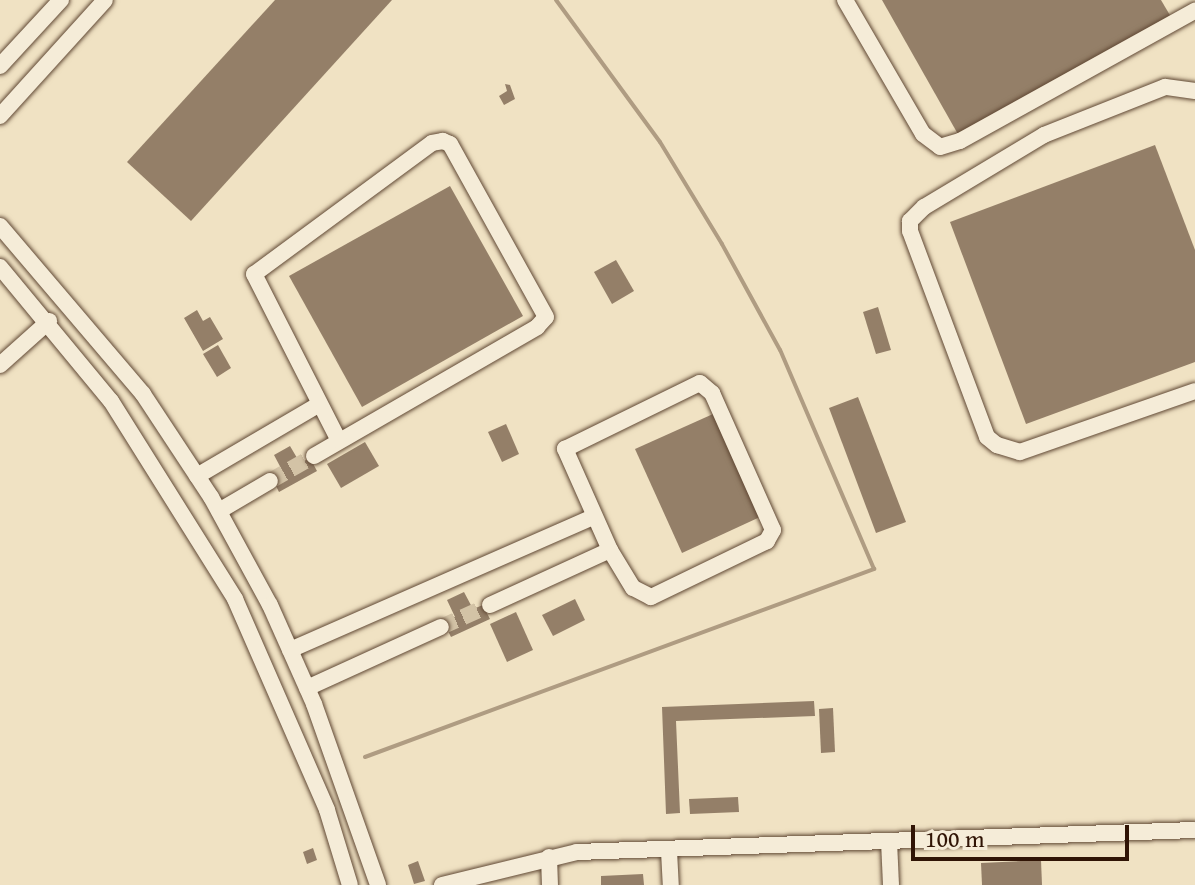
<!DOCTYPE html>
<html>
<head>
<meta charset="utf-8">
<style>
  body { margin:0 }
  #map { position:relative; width:1195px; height:885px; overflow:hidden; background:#f0e2c3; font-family:"Gentium Book Plus",serif }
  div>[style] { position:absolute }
  .stream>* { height:4px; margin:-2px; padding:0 2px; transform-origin:2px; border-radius:2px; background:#af9c82 }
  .building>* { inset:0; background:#947f68 }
  .minor-tunnel>* { height:16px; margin-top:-8px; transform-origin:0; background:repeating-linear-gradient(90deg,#d3c3a6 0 16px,transparent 0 24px) }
  .roads { filter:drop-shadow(0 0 2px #604834) drop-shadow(0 0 2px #604834) }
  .minor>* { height:16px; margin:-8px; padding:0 8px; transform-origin:8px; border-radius:8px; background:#f5ecd8 }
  span { translate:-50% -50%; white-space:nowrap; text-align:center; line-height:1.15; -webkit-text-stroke:7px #f5ecd8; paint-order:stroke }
  .scale { position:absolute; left:911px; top:825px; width:218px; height:36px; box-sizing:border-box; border:4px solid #301405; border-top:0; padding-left:10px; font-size:24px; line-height:28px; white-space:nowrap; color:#301405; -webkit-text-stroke:6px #f5ecd8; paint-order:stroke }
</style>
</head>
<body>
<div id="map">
  <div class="stream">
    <i style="left:365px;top:757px;width:543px;rotate:-20.27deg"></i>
    <i style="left:874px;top:569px;width:238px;rotate:-113.2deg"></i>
    <i style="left:780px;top:350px;width:121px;rotate:-118.7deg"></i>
    <i style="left:722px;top:244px;width:119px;rotate:-121.3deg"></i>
    <i style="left:660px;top:142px;width:176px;rotate:-126.2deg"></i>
  </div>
  <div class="building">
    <i style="clip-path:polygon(275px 0,392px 0,191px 221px,127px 162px)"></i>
    <i style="clip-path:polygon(882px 0,1161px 0,1171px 17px,959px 136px)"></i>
    <i style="clip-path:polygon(505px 84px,510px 85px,515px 99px,504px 105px,499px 96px,507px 91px)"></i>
    <i style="clip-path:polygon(1155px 145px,1195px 250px,1195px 362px,1026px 424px,950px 222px)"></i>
    <i style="clip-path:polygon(450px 186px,523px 316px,362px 407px,289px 276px)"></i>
    <i style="clip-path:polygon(616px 260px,634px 291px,612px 304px,594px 272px)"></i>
    <i style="clip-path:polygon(878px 307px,891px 350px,876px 354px,863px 312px)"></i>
    <i style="clip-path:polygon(197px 310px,203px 321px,210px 317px,223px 339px,203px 351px,184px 318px)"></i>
    <i style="clip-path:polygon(218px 345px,231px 368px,217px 377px,203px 354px)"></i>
    <i style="clip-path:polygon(858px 397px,906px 522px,876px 533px,829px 408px)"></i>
    <i style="clip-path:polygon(713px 414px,760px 517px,682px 553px,635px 449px)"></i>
    <i style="clip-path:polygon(506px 424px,519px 454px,502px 462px,488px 432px)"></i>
    <i style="clip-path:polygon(365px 442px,379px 466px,341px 488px,327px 464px)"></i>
    <i style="clip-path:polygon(290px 446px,300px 463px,310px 458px,317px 471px,279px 492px,272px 478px,283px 472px,274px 455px)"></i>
    <i style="clip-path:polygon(464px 592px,473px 609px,483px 605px,490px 619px,451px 637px,444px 623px,455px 617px,447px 600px)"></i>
    <i style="clip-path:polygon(575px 599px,585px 620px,553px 636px,542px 615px)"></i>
    <i style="clip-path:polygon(516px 612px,533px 650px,507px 662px,490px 624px)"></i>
    <i style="clip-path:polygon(814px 701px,815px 716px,676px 721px,680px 813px,666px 814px,662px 707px)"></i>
    <i style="clip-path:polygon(833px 708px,835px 752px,821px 753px,819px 709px)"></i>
    <i style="clip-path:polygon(738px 797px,739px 812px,690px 814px,689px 799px)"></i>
    <i style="clip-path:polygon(313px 848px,317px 860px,307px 864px,303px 852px)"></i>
    <i style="clip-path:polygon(1041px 860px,1042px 885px,982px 885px,981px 863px)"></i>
    <i style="clip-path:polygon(418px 861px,425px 881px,414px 884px,408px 865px)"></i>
    <i style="clip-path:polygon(643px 874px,644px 885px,601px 885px,601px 876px)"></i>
  </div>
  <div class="minor-tunnel">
    <i style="left:270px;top:481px;width:51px;rotate:-29.6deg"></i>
    <i style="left:441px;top:627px;width:54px;rotate:-24.2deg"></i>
  </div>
  <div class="roads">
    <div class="minor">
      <i style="left:845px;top:0;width:155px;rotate:59.8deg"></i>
      <i style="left:923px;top:134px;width:21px;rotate:37deg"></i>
      <i style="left:940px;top:147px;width:21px;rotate:-17deg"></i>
      <i style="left:960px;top:141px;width:269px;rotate:-29deg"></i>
      <i style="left:0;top:66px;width:90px;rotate:-47.3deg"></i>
      <i style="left:1195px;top:91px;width:30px;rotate:-172deg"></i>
      <i style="left:1165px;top:87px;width:130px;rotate:158.4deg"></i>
      <i style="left:1044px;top:135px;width:140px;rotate:149deg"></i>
      <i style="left:924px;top:207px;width:20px;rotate:135deg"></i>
      <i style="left:910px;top:221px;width:10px;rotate:90deg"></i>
      <i style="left:910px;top:231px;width:220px;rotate:69.5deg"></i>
      <i style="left:987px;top:437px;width:13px;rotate:39deg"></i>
      <i style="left:997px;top:445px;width:24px;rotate:17deg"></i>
      <i style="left:1020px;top:452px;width:185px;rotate:-19.2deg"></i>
      <i style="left:0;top:116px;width:156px;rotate:-47.8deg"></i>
      <i style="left:0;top:226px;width:221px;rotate:49.6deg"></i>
      <i style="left:143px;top:394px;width:123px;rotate:56.6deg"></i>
      <i style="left:211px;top:497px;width:123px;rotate:61.4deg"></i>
      <i style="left:270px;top:605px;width:108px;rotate:66deg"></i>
      <i style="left:314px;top:704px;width:192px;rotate:70.5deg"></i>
      <i style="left:0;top:267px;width:174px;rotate:50.4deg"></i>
      <i style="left:111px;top:401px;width:234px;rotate:57.9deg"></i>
      <i style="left:235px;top:599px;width:230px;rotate:66.4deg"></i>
      <i style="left:327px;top:810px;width:78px;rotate:73deg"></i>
      <i style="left:0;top:365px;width:66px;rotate:-41.9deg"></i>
      <i style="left:700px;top:383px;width:16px;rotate:40deg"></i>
      <i style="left:712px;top:393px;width:150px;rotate:66deg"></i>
      <i style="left:773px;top:530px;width:13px;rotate:119deg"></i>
      <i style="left:767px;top:541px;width:129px;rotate:154.2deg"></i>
      <i style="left:651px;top:597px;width:20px;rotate:-153deg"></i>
      <i style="left:633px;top:588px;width:44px;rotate:-121.2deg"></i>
      <i style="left:610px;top:550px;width:111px;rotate:-114deg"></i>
      <i style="left:565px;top:449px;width:150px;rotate:-26.1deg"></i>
      <i style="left:314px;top:456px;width:258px;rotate:-30deg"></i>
      <i style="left:537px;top:327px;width:13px;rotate:-48deg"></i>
      <i style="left:546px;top:317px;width:198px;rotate:-119deg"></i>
      <i style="left:450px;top:144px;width:8px;rotate:-157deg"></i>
      <i style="left:443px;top:141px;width:11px;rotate:170deg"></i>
      <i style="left:432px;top:143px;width:221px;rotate:143.6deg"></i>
      <i style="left:254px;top:274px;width:187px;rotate:63deg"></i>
      <i style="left:197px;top:476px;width:140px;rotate:-30.4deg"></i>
      <i style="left:219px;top:511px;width:59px;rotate:-30.5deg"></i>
      <i style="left:490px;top:605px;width:132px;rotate:-24.6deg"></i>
      <i style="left:290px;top:650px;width:331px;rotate:-23.7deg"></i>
      <i style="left:307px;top:688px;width:147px;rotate:-24.5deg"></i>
      <i style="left:889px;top:841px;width:44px;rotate:87.4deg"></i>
      <i style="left:669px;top:851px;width:34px;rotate:87deg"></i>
      <i style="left:549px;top:857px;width:28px;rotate:88deg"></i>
      <i style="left:442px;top:885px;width:139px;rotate:-13.7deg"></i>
      <i style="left:577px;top:852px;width:618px;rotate:-2.04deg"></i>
    </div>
  </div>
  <div class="scale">100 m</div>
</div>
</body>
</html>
